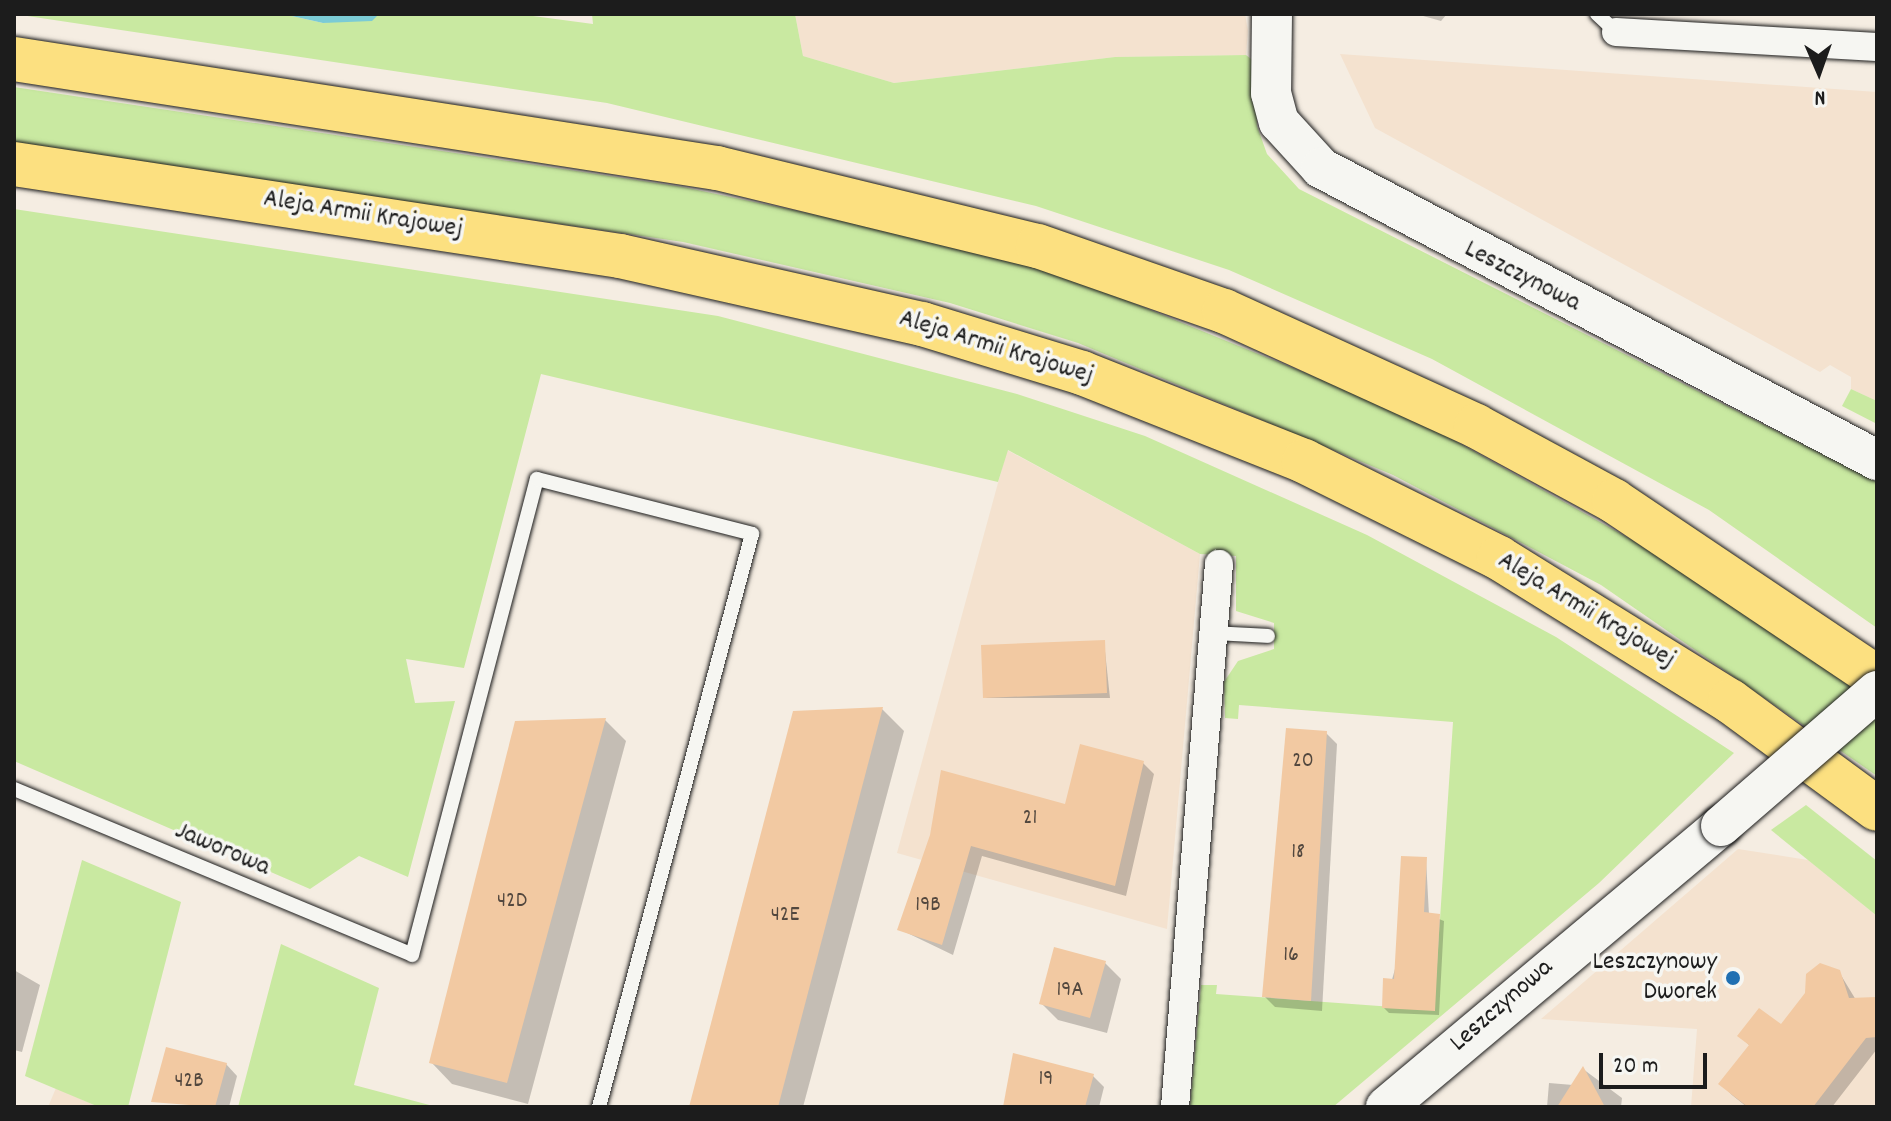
<!DOCTYPE html>
<html>
<head>
<meta charset="utf-8">
<style>
  body { margin:0 }
  #map { position:relative; width:1891px; height:1121px; overflow:hidden; background:#f5ede2; font-family:Dekko,sans-serif }
  div>[style] { position:absolute }
  .built>* { inset:0; background:#f4e2cf }
  .green>* { inset:0; background:#c9e9a1 }
  .water>* { inset:0; background:#7bcbd5 }
  .shadow>* { inset:0; background:#0003 }
  .building>* { inset:0; background:#f2c9a2 }
  .roads { filter:drop-shadow(0 0 2px #1c1c1c) drop-shadow(0 0 2px #1c1c1c) }
  .lane>* { height:14px; margin:-7px; padding:0 7px; transform-origin:7px; border-radius:7px; background:#f6f6f2 }
  .street>* { height:28px; margin:-14px; padding:0 14px; transform-origin:14px; border-radius:14px; background:#f6f6f2 }
  .secondary>* { height:40px; margin:-20px; padding:0 20px; transform-origin:20px; border-radius:20px; background:#f6f6f2 }
  .primary>* { height:44px; margin:-22px; padding:0 22px; transform-origin:22px; border-radius:22px; background:#fce080 }
  .bridges { filter:drop-shadow(0 0 2px #1c1c1c) drop-shadow(0 0 2px #1c1c1c) }
  .secondary-bridge>* { height:40px; margin:-20px; padding:0 20px; transform-origin:20px; border-radius:20px; background:#f6f6f2 }
  .dots>* { width:22px; height:22px; translate:-50% -50%; box-sizing:border-box; border:4px solid #f6f6f2; border-radius:50% }
  span { translate:-50% -50%; white-space:nowrap; text-align:center; line-height:1.15; -webkit-text-stroke:7px #f6f6f2; paint-order:stroke }
  .number-label { font-size:22px; color:#52473e }
  .number-label span { -webkit-text-stroke-width:0 }
  .street-label { font-size:26px; color:#1c1c1c }
  .poi-label { font-size:26px; color:#1c1c1c }
  .right { translate:-100% -50%; text-align:right }
  .frame { position:absolute; inset:0; border:16px solid #1c1c1c; pointer-events:none }
  .north { position:absolute; left:1779px; top:32px; width:80px; height:80px; -webkit-text-stroke:6px #f6f6f2; paint-order:stroke; rotate:178deg; font-size:22px; font-weight:700; line-height:32px; text-align:center; color:#1c1c1c }
  .north::after { content:''; display:block; margin:auto; width:28px; height:36px; background:#1c1c1c; clip-path:polygon(50% 0,100% 100%,50% 72%,0 100%) }
  .scale { position:absolute; left:1599px; top:1053px; width:108px; height:36px; box-sizing:border-box; border:4px solid #1c1c1c; border-top:0; padding-left:10px; font-size:24px; line-height:28px; white-space:nowrap; color:#1c1c1c; -webkit-text-stroke:6px #f6f6f2; paint-order:stroke }
</style>
</head>
<body>
<div id="map">
  <div class="built">
    <i style="clip-path:polygon(795px 14px,1245px 14px,1248px 31px,1246px 55px,1115px 57px,894px 83px,803px 56px)"></i>
    <i style="clip-path:polygon(1340px 54px,1877px 92px,1877px 401px,1851px 389px,1851px 377px,1830px 365px,1820px 372px,1375px 128px)"></i>
    <i style="clip-path:polygon(1007px 450px,1200px 554px,1167px 929px,897px 853px)"></i>
    <i style="clip-path:polygon(1738px 849px,1808px 860px,1877px 916px,1877px 1107px,1691px 1107px,1697px 1029px,1541px 1019px)"></i>
    <i style="clip-path:polygon(56px 1088px,99px 1107px,48px 1107px)"></i>
  </div>
  <div class="green">
    <i style="clip-path:polygon(14px 14px,283px 14px,323px 23px,379px 14px,518px 14px,593px 24px,592px 14px,795px 14px,803px 56px,894px 83px,1115px 57px,1246px 55px,1255px 62px,1257px 126px,1267px 154px,1299px 189px,1877px 482px,1877px 628px,1709px 510px,1432px 359px,1229px 270px,1036px 206px,607px 103px)"></i>
    <i style="clip-path:polygon(14px 87px,683px 187px,978px 249px,1099px 289px,1411px 416px,1632px 540px,1788px 638px,1877px 706px,1877px 776px,1601px 585px,1393px 475px,1078px 343px,950px 303px,683px 242px,14px 144px)"></i>
    <i style="clip-path:polygon(14px 209px,718px 316px,1017px 394px,1145px 436px,1367px 535px,1556px 637px,1734px 753px,1599px 883px,1333px 1107px,1190px 1107px,1201px 985px,1217px 985px,1216px 994px,1434px 1010px,1453px 722px,1239px 705px,1238px 719px,1225px 718px,1224px 682px,1238px 661px,1274px 649px,1274px 623px,1236px 611px,1236px 556px,1200px 554px,1008px 450px,998px 482px,541px 374px,464px 668px,406px 659px,415px 703px,455px 701px,408px 877px,359px 856px,310px 889px,14px 761px)"></i>
    <i style="clip-path:polygon(1851px 389px,1877px 401px,1877px 424px,1842px 406px)"></i>
    <i style="clip-path:polygon(1806px 805px,1877px 861px,1877px 916px,1771px 830px)"></i>
    <i style="clip-path:polygon(82px 860px,181px 902px,128px 1107px,99px 1107px,25px 1076px)"></i>
    <i style="clip-path:polygon(281px 944px,379px 988px,354px 1085px,437px 1107px,238px 1107px)"></i>
  </div>
  <div class="water">
    <i style="clip-path:polygon(283px 14px,379px 14px,372px 21px,323px 23px)"></i>
  </div>
  <div class="shadow">
    <i style="clip-path:polygon(1416px 14px,1447px 14px,1441px 21px)"></i>
    <i style="clip-path:polygon(1826px 14px,1877px 14px,1877px 16px,1827px 15px)"></i>
    <i style="clip-path:polygon(1104px 642px,1110px 698px,985px 698px)"></i>
    <i style="clip-path:polygon(882px 709px,904px 731px,803px 1107px,694px 1107px,794px 713px)"></i>
    <i style="clip-path:polygon(605px 720px,626px 741px,528px 1104px,452px 1084px,431px 1062px)"></i>
    <i style="clip-path:polygon(1326px 733px,1337px 744px,1322px 1011px,1275px 1007px,1264px 996px)"></i>
    <i style="clip-path:polygon(1143px 763px,1154px 774px,1126px 896px,982px 856px,953px 955px,899px 929px,932px 836px,1067px 807px)"></i>
    <i style="clip-path:polygon(1426px 859px,1429px 915px,1444px 921px,1439px 1015px,1389px 1013px,1384px 1008px)"></i>
    <i style="clip-path:polygon(1105px 963px,1121px 979px,1107px 1033px,1058px 1020px,1041px 1003px)"></i>
    <i style="clip-path:polygon(14px 970px,40px 985px,22px 1052px,14px 1050px)"></i>
    <i style="clip-path:polygon(1839px 972px,1856px 1000px,1877px 1002px,1877px 1049px,1832px 1107px,1747px 1107px,1732px 1095px,1721px 1084px,1750px 1046px,1740px 1036px,1781px 1027px)"></i>
    <i style="clip-path:polygon(226px 1064px,237px 1076px,229px 1107px,153px 1101px)"></i>
    <i style="clip-path:polygon(1583px 1069px,1622px 1098px,1621px 1107px,1547px 1107px,1549px 1083px,1573px 1085px)"></i>
    <i style="clip-path:polygon(1093px 1076px,1104px 1087px,1099px 1107px,1009px 1107px)"></i>
  </div>
  <div class="building">
    <i style="clip-path:polygon(1105px 640px,1107px 693px,983px 698px,981px 645px)"></i>
    <i style="clip-path:polygon(883px 707px,778px 1107px,689px 1107px,793px 711px)"></i>
    <i style="clip-path:polygon(606px 718px,507px 1083px,429px 1063px,515px 721px)"></i>
    <i style="clip-path:polygon(1286px 728px,1327px 731px,1311px 1001px,1262px 997px)"></i>
    <i style="clip-path:polygon(1080px 744px,1144px 761px,1115px 886px,971px 846px,942px 945px,897px 930px,930px 835px,941px 770px,1065px 804px)"></i>
    <i style="clip-path:polygon(1401px 856px,1427px 857px,1424px 912px,1440px 914px,1435px 1011px,1382px 1008px,1383px 978px,1394px 979px)"></i>
    <i style="clip-path:polygon(1054px 947px,1106px 961px,1090px 1018px,1039px 1004px)"></i>
    <i style="clip-path:polygon(1820px 963px,1840px 970px,1849px 998px,1877px 997px,1877px 1037px,1866px 1038px,1813px 1107px,1748px 1107px,1718px 1084px,1749px 1045px,1737px 1036px,1759px 1008px,1781px 1024px,1805px 993px,1806px 974px)"></i>
    <i style="clip-path:polygon(166px 1047px,227px 1063px,215px 1107px,151px 1102px)"></i>
    <i style="clip-path:polygon(1013px 1053px,1094px 1074px,1085px 1107px,1003px 1107px)"></i>
    <i style="clip-path:polygon(1583px 1066px,1605px 1107px,1557px 1107px)"></i>
  </div>
  <div class="roads">
    <div class="lane">
      <i style="left:1597px;top:14px;width:26px;rotate:43deg"></i>
      <i style="left:1213px;top:633px;width:55px;rotate:3.1deg"></i>
      <i style="left:14px;top:789px;width:431px;rotate:22.6deg"></i>
      <i style="left:412px;top:955px;width:492px;rotate:-75.3deg"></i>
      <i style="left:537px;top:479px;width:222px;rotate:14.3deg"></i>
      <i style="left:752px;top:534px;width:593px;rotate:104.95deg"></i>
    </div>
    <div class="street">
      <i style="left:1616px;top:32px;width:261px;rotate:3.3deg"></i>
      <i style="left:1175px;top:1107px;width:545px;rotate:-85.37deg"></i>
    </div>
    <div class="secondary">
      <i style="left:1272px;top:14px;width:79px;rotate:90.7deg"></i>
      <i style="left:1271px;top:93px;width:30px;rotate:75deg"></i>
      <i style="left:1279px;top:122px;width:62px;rotate:47.6deg"></i>
      <i style="left:1321px;top:168px;width:628px;rotate:27.71deg"></i>
      <i style="left:1386px;top:1107px;width:437px;rotate:-40deg"></i>
    </div>
    <div class="primary">
      <i style="left:14px;top:59px;width:711px;rotate:8.81deg"></i>
      <i style="left:717px;top:168px;width:330px;rotate:13.7deg"></i>
      <i style="left:1038px;top:246px;width:197px;rotate:19.3deg"></i>
      <i style="left:1224px;top:311px;width:277px;rotate:24.5deg"></i>
      <i style="left:1476px;top:426px;width:157px;rotate:28.5deg"></i>
      <i style="left:1614px;top:501px;width:317px;rotate:33.9deg"></i>
      <i style="left:14px;top:164px;width:613px;rotate:8.63deg"></i>
      <i style="left:620px;top:256px;width:310px;rotate:12.7deg"></i>
      <i style="left:922px;top:324px;width:167px;rotate:17deg"></i>
      <i style="left:1082px;top:373px;width:239px;rotate:21.6deg"></i>
      <i style="left:1304px;top:461px;width:218px;rotate:26.4deg"></i>
      <i style="left:1499px;top:558px;width:272px;rotate:31.8deg"></i>
      <i style="left:1730px;top:701px;width:182px;rotate:36.3deg"></i>
    </div>
  </div>
  <div class="bridges">
    <div class="secondary-bridge">
      <i style="left:1721px;top:826px;width:206px;rotate:-40.9deg"></i>
    </div>
  </div>
  <div class="dots">
    <i style="left:1733px;top:978px;background:#1f6fb2"></i>
  </div>
  <div class="number-label">
    <span style="left:1303px;top:762px">20</span>
    <span style="left:1030px;top:819px">21</span>
    <span style="left:1298px;top:853px">18</span>
    <span style="left:512px;top:902px">42D</span>
    <span style="left:928px;top:906px">19B</span>
    <span style="left:785px;top:916px">42E</span>
    <span style="left:1291px;top:956px">16</span>
    <span style="left:1070px;top:991px">19A</span>
    <span style="left:1046px;top:1080px">19</span>
    <span style="left:189px;top:1082px">42B</span>
  </div>
  <div class="street-label">
    <span style="left:363px;top:215px;rotate:9deg">Aleja Armii Krajowej</span>
    <span style="left:1522px;top:277px;rotate:27deg">Leszczynowa</span>
    <span style="left:996px;top:348px;rotate:17deg">Aleja Armii Krajowej</span>
    <span style="left:1586px;top:611px;rotate:31deg">Aleja Armii Krajowej</span>
    <span style="left:222px;top:850px;rotate:23deg">Jaworowa</span>
    <span style="left:1502px;top:1006px;rotate:-41deg">Leszczynowa</span>
  </div>
  <div class="poi-label">
    <span class="right" style="left:1717px;top:978px">Leszczynowy<br>Dworek</span>
  </div>
  <div class="frame"></div>
  <div class="north">N</div>
  <div class="scale">20 m</div>
</div>
</body>
</html>
